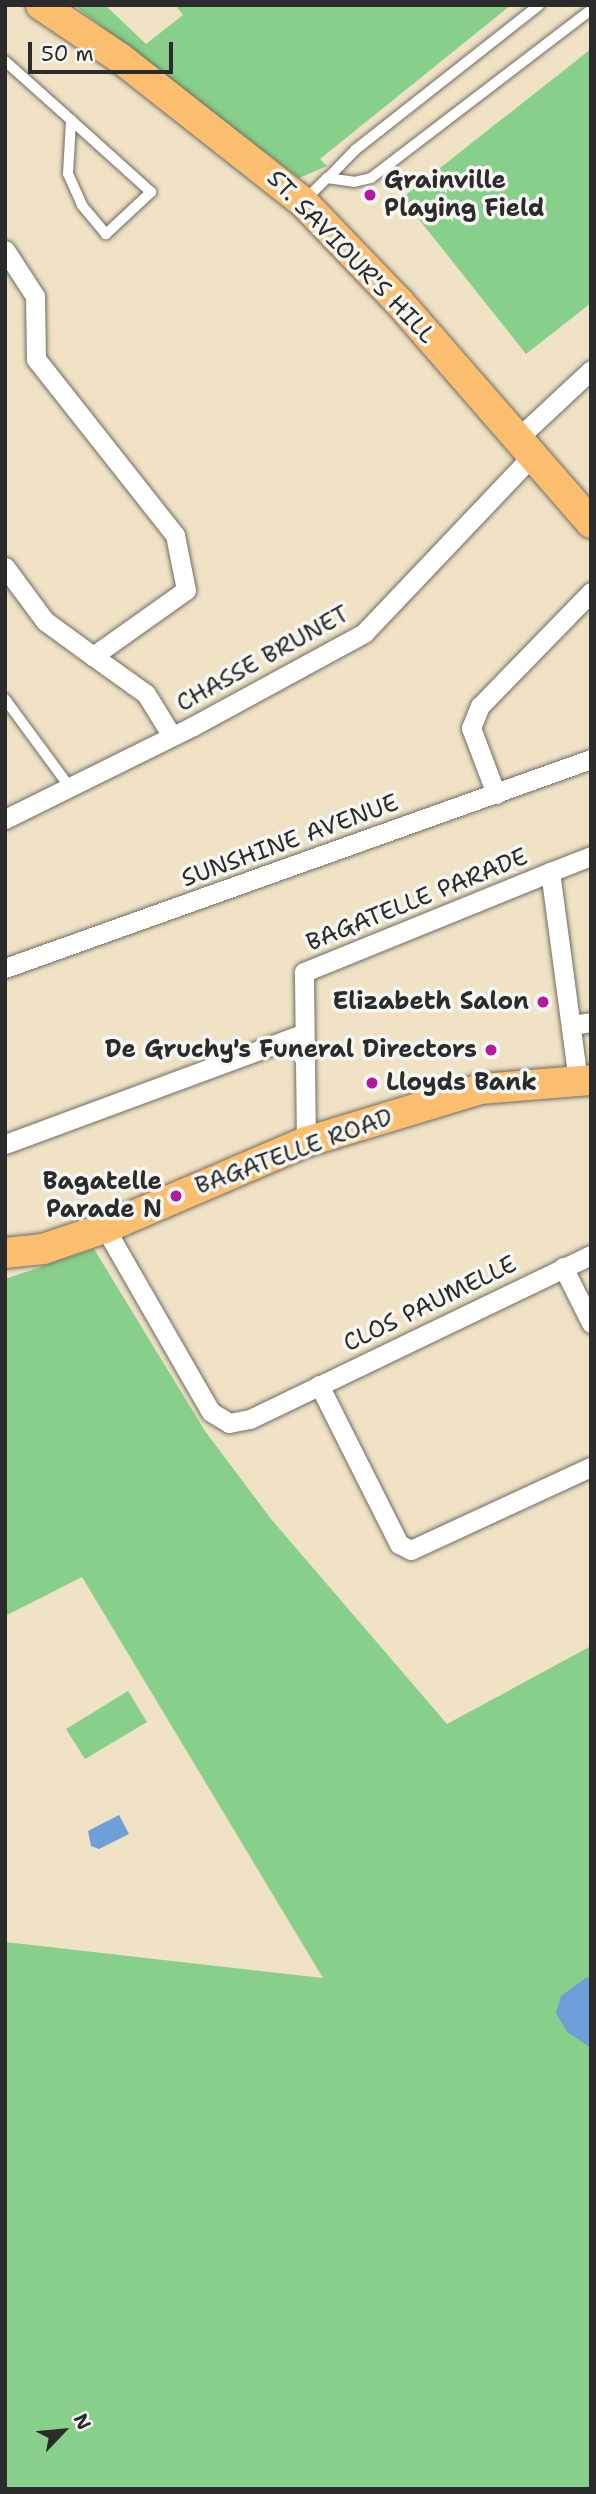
<!DOCTYPE html>
<html>
<head>
<meta charset="utf-8">
<style>
  body { margin:0 }
  #map { position:relative; width:596px; height:2494px; overflow:hidden; background:#efe2c5; font-family:"Shantell Sans",sans-serif }
  div>[style] { position:absolute }
  .green>* { inset:0; background:#87cf8a }
  .water>* { inset:0; background:#6f9fd9 }
  .roads { filter:drop-shadow(0 0 2px #706b61) drop-shadow(0 0 2px #706b61) }
  .lane>* { height:10px; margin:-5px; padding:0 5px; transform-origin:5px; border-radius:5px; background:#fff }
  .street>* { height:19px; margin:-9.5px; padding:0 9.5px; transform-origin:9.5px; border-radius:9.5px; background:#fff }
  .primary>* { height:30px; margin:-15px; padding:0 15px; transform-origin:15px; border-radius:15px; background:#fabe6e }
  .dots>* { width:19px; height:19px; translate:-50% -50%; box-sizing:border-box; border:4px solid #f6f6f2; border-radius:50% }
  span { translate:-50% -50%; white-space:nowrap; text-align:center; line-height:1.15; -webkit-text-stroke:7px #f6f6f2; paint-order:stroke }
  .poi-label { font-size:24px; color:#2b2b2b; font-weight:700 }
  .left { translate:0 -50%; text-align:left }
  .right { translate:-100% -50%; text-align:right }
  .street-label { font-size:24px; color:#2b2b2b }
  .frame { position:absolute; inset:0; border:7px solid #2b2b2b; pointer-events:none }
  .north { position:absolute; left:28px; top:2396px; width:70px; height:70px; -webkit-text-stroke:5px #f6f6f2; paint-order:stroke; rotate:64deg; font-size:19px; font-weight:700; line-height:28px; text-align:center; color:#2b2b2b }
  .north::after { content:''; display:block; margin:auto; width:24px; height:32px; background:#2b2b2b; clip-path:polygon(50% 0,100% 100%,50% 72%,0 100%) }
  .scale { position:absolute; left:28px; top:42px; width:145px; height:32px; box-sizing:border-box; border:4px solid #2b2b2b; border-top:0; padding-left:9px; font-size:21px; line-height:24px; white-space:nowrap; color:#2b2b2b; -webkit-text-stroke:5px #f6f6f2; paint-order:stroke }
</style>
</head>
<body>
<div id="map">
  <div class="green">
    <i style="clip-path:polygon(74px 5px,105px 5px,146px 44px,183px 15px,175px 5px,511px 5px,320px 159px,327px 166px,299px 178px)"></i>
    <i style="clip-path:polygon(591px 49px,591px 303px,526px 354px,402px 198px)"></i>
    <i style="clip-path:polygon(94px 1249px,205px 1431px,271px 1519px,447px 1724px,591px 1646px,591px 2489px,5px 2489px,5px 1942px,323px 1978px,82px 1577px,5px 1616px,5px 1279px)"></i>
    <i style="clip-path:polygon(128px 1691px,147px 1722px,85px 1759px,66px 1729px)"></i>
  </div>
  <div class="water">
    <i style="clip-path:polygon(119px 1815px,129px 1834px,99px 1849px,91px 1846px,88px 1831px)"></i>
    <i style="clip-path:polygon(587px 1977px,591px 1979px,591px 2048px,567px 2032px,556px 2013px,561px 1996px)"></i>
  </div>
  <div class="roads">
    <div class="lane">
      <i style="left:5px;top:61px;width:89px;rotate:41.8deg"></i>
      <i style="left:71px;top:120px;width:108px;rotate:42deg"></i>
      <i style="left:151px;top:192px;width:62px;rotate:137deg"></i>
      <i style="left:106px;top:234px;width:38px;rotate:-130deg"></i>
      <i style="left:82px;top:205px;width:34px;rotate:-114deg"></i>
      <i style="left:68px;top:174px;width:54px;rotate:-86.8deg"></i>
      <i style="left:328px;top:178px;width:39px;rotate:-46deg"></i>
      <i style="left:355px;top:150px;width:234px;rotate:-38.2deg"></i>
      <i style="left:306px;top:199px;width:30px;rotate:-45deg"></i>
      <i style="left:327px;top:178px;width:27px;rotate:8deg"></i>
      <i style="left:354px;top:182px;width:17px;rotate:-13deg"></i>
      <i style="left:371px;top:178px;width:277px;rotate:-37.4deg"></i>
      <i style="left:5px;top:699px;width:108px;rotate:53.7deg"></i>
    </div>
    <div class="street">
      <i style="left:5px;top:250px;width:55px;rotate:56.9deg"></i>
      <i style="left:35px;top:296px;width:63px;rotate:89.1deg"></i>
      <i style="left:36px;top:359px;width:224px;rotate:51.7deg"></i>
      <i style="left:175px;top:535px;width:56px;rotate:78.7deg"></i>
      <i style="left:186px;top:590px;width:114px;rotate:144.6deg"></i>
      <i style="left:93px;top:656px;width:65px;rotate:35.6deg"></i>
      <i style="left:146px;top:694px;width:49px;rotate:58.2deg"></i>
      <i style="left:517px;top:439px;width:101px;rotate:-43deg"></i>
      <i style="left:5px;top:567px;width:67px;rotate:53.5deg"></i>
      <i style="left:45px;top:621px;width:59px;rotate:36.1deg"></i>
      <i style="left:496px;top:794px;width:71px;rotate:-110.7deg"></i>
      <i style="left:471px;top:728px;width:24px;rotate:-68deg"></i>
      <i style="left:480px;top:706px;width:159px;rotate:-45.8deg"></i>
      <i style="left:5px;top:819px;width:210px;rotate:-26.3deg"></i>
      <i style="left:193px;top:726px;width:195px;rotate:-28.5deg"></i>
      <i style="left:364px;top:633px;width:244px;rotate:-46.5deg"></i>
      <i style="left:5px;top:968px;width:622px;rotate:-19.63deg"></i>
      <i style="left:572px;top:1025px;width:19px;rotate:-9deg"></i>
      <i style="left:578px;top:1081px;width:211px;rotate:-97.6deg"></i>
      <i style="left:550px;top:872px;width:44px;rotate:-21.3deg"></i>
      <i style="left:306px;top:1142px;width:170px;rotate:-90.7deg"></i>
      <i style="left:304px;top:972px;width:266px;rotate:-22.1deg"></i>
      <i style="left:5px;top:1144px;width:317px;rotate:-20.3deg"></i>
      <i style="left:105px;top:1228px;width:212px;rotate:60.1deg"></i>
      <i style="left:211px;top:1412px;width:21px;rotate:31deg"></i>
      <i style="left:229px;top:1423px;width:21px;rotate:-11deg"></i>
      <i style="left:250px;top:1419px;width:378px;rotate:-25.7deg"></i>
      <i style="left:563px;top:1267px;width:63px;rotate:63.4deg"></i>
      <i style="left:319px;top:1385px;width:178px;rotate:63.3deg"></i>
      <i style="left:399px;top:1544px;width:13px;rotate:27deg"></i>
      <i style="left:411px;top:1550px;width:198px;rotate:-24.8deg"></i>
    </div>
    <div class="primary">
      <i style="left:41px;top:5px;width:95px;rotate:33.9deg"></i>
      <i style="left:120px;top:58px;width:233px;rotate:38.2deg"></i>
      <i style="left:303px;top:202px;width:139px;rotate:46.2deg"></i>
      <i style="left:399px;top:302px;width:293px;rotate:49deg"></i>
      <i style="left:5px;top:1253px;width:38px;rotate:-6deg"></i>
      <i style="left:43px;top:1249px;width:65px;rotate:-18.7deg"></i>
      <i style="left:105px;top:1228px;width:219px;rotate:-23.2deg"></i>
      <i style="left:306px;top:1142px;width:182px;rotate:-16.9deg"></i>
      <i style="left:480px;top:1089px;width:111px;rotate:-4.6deg"></i>
    </div>
  </div>
  <div class="dots">
    <i style="left:370px;top:195px;background:#b5179e"></i>
    <i style="left:543px;top:1002px;background:#b5179e"></i>
    <i style="left:491px;top:1050px;background:#b5179e"></i>
    <i style="left:372px;top:1083px;background:#b5179e"></i>
    <i style="left:176px;top:1196px;background:#b5179e"></i>
  </div>
  <div class="poi-label">
    <span class="left" style="left:384px;top:195px">Grainville<br>Playing Field</span>
    <span class="right" style="left:529px;top:1002px">Elizabeth Salon</span>
    <span class="right" style="left:477px;top:1050px">De Gruchy's Funeral Directors</span>
    <span class="left" style="left:386px;top:1083px">Lloyds Bank</span>
    <span class="right" style="left:162px;top:1196px">Bagatelle<br>Parade N</span>
  </div>
  <div class="street-label">
    <span style="left:351px;top:257px;rotate:46deg">ST. SAVIOUR'S HILL</span>
    <span style="left:263px;top:659px;rotate:-29deg">CHASSE BRUNET</span>
    <span style="left:290px;top:841px;rotate:-20deg">SUNSHINE AVENUE</span>
    <span style="left:417px;top:900px;rotate:-22deg">BAGATELLE PARADE</span>
    <span style="left:294px;top:1152px;rotate:-20deg">BAGATELLE ROAD</span>
    <span style="left:430px;top:1304px;rotate:-26deg">CLOS PAUMELLE</span>
  </div>
  <div class="frame"></div>
  <div class="north">N</div>
  <div class="scale">50 m</div>
</div>
</body>
</html>
